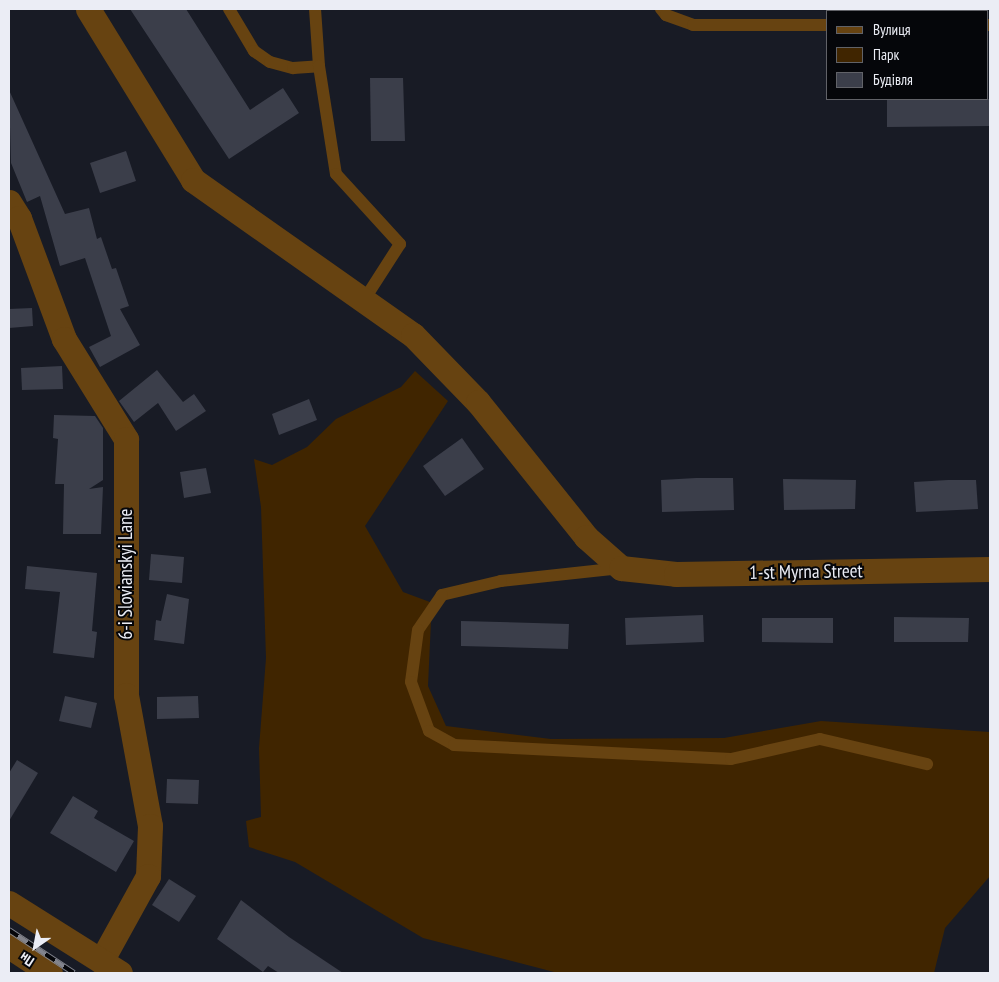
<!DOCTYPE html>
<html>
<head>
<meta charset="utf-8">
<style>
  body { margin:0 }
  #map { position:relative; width:999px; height:982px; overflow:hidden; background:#181b25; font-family:"PT Sans Narrow",sans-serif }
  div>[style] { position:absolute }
  .green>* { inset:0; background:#402500 }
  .building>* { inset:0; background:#3b3e4a }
  .lane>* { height:12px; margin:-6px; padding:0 6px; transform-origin:6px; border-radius:6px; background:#674311 }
  .street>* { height:25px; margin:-12.5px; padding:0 12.5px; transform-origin:12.5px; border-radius:12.5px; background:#674311 }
  .rail>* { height:5.5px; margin-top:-2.75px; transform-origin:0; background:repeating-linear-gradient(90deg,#05060a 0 11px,#82848d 0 22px); box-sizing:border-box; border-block:1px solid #82848d }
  span { translate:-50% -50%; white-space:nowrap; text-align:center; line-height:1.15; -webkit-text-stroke:4px #05060a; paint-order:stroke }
  .street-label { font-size:19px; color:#ebedf5 }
  .frame { position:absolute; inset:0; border:10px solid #ebedf5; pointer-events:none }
  .legend { position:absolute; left:826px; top:10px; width:162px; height:90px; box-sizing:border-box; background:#05060a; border:1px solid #616268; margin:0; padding:6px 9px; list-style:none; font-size:15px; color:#ebedf5 }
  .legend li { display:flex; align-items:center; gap:10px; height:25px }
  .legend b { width:25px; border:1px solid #616268 }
  .north { position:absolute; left:10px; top:922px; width:50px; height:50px; -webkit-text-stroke:4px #05060a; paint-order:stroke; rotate:213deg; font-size:14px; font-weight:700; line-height:20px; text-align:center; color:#ebedf5 }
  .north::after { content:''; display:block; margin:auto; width:18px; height:22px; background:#ebedf5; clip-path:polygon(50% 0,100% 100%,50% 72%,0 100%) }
</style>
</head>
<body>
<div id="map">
  <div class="green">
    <i style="clip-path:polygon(415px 371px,448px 401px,365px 526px,403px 592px,438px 605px,431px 621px,428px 686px,446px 726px,551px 739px,724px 738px,821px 721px,990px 732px,990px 876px,945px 928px,934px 973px,558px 973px,423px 938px,295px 862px,249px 847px,246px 821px,261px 817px,259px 748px,266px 658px,261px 507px,254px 459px,272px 465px,307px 447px,336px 419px,401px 387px)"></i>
  </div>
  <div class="building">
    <i style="clip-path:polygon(130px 9px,186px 9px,250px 110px,283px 88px,299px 113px,229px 159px)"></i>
    <i style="clip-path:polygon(370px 78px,403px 78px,405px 141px,371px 141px)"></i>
    <i style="clip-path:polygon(9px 90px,65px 214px,89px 208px,97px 239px,101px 237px,112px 269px,116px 268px,129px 306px,120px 309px,140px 345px,100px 367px,89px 347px,111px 336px,85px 258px,60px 266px,40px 196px,27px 202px,11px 163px)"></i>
    <i style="clip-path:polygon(887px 99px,990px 99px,990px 126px,887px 127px)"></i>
    <i style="clip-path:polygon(126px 151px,136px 181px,100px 193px,90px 163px)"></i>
    <i style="clip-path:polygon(32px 308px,33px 326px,9px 328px,9px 309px)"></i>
    <i style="clip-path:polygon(62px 366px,63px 389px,22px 390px,21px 368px)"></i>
    <i style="clip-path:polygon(157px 370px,183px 402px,194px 394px,206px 411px,176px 431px,158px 403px,134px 422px,119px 401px)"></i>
    <i style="clip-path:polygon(309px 399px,317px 420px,279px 435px,272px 414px)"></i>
    <i style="clip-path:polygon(54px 415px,95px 416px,103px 428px,103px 480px,89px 489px,103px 487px,101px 534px,63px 534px,64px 484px,55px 484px,58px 439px,53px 438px)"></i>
    <i style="clip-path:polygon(462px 438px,484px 469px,445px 496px,423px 466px)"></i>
    <i style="clip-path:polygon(206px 468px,211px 493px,184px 498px,180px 472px)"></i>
    <i style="clip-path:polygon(696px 478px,733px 478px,734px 510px,662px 512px,661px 480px)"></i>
    <i style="clip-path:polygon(783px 479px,856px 480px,855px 509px,784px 510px)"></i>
    <i style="clip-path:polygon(948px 480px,976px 480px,978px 509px,916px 512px,914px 482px)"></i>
    <i style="clip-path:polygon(151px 554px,184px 557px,182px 583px,149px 580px)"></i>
    <i style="clip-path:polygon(27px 566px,97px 573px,92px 631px,97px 632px,94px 658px,53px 653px,60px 592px,25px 589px)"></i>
    <i style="clip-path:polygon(167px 594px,189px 599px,184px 644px,154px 640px,156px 620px,161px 621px)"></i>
    <i style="clip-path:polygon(703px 615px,704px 642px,626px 645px,625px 618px)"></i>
    <i style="clip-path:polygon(894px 617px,969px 618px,968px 642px,894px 642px)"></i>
    <i style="clip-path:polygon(762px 618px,833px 618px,833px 643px,762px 642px)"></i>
    <i style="clip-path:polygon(461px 621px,569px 624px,568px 649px,461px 646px)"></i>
    <i style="clip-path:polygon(65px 696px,97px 703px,91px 728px,59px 721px)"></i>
    <i style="clip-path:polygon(198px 696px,199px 718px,157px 719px,157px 697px)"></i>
    <i style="clip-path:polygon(17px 760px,38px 773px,9px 821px,9px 773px)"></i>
    <i style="clip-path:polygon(167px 779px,199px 780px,198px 804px,166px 803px)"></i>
    <i style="clip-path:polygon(73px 796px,98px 811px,94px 818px,134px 841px,116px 872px,50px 833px)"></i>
    <i style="clip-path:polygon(169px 879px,196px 896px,179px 922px,152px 905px)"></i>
    <i style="clip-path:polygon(241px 900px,289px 937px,343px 973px,279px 973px,268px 966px,263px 972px,217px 939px)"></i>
  </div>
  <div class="lane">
    <i style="left:229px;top:9px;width:49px;rotate:59.2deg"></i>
    <i style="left:254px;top:51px;width:19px;rotate:35deg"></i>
    <i style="left:270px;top:62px;width:24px;rotate:15deg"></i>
    <i style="left:293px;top:68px;width:26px;rotate:-4deg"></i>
    <i style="left:319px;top:66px;width:57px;rotate:-94deg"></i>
    <i style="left:661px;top:9px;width:8px;rotate:50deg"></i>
    <i style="left:666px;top:15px;width:29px;rotate:20deg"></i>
    <i style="left:693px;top:25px;width:135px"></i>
    <i style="left:988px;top:25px;width:2px"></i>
    <i style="left:319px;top:66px;width:109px;rotate:81.1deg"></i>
    <i style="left:336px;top:174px;width:95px;rotate:47.6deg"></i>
    <i style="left:400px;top:244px;width:67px;rotate:122.7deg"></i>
    <i style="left:621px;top:568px;width:121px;rotate:173.8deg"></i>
    <i style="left:501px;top:581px;width:61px;rotate:166.7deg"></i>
    <i style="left:442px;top:595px;width:42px;rotate:124.4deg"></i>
    <i style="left:418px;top:630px;width:52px;rotate:97.7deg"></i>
    <i style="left:411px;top:682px;width:52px;rotate:69.8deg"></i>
    <i style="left:429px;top:731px;width:29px;rotate:29deg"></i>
    <i style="left:454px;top:745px;width:277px;rotate:2.9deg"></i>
    <i style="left:731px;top:759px;width:91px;rotate:-12.7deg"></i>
    <i style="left:820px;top:739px;width:110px;rotate:13.2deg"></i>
  </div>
  <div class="street">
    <i style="left:88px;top:9px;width:201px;rotate:58.4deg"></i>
    <i style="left:193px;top:180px;width:269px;rotate:35.2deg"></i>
    <i style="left:413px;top:335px;width:93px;rotate:45.9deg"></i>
    <i style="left:478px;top:402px;width:173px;rotate:51.3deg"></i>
    <i style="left:586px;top:537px;width:47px;rotate:41.5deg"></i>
    <i style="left:621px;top:568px;width:55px;rotate:6.2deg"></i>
    <i style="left:676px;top:574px;width:314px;rotate:-0.9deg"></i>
    <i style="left:9px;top:202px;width:19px;rotate:58deg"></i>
    <i style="left:19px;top:218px;width:129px;rotate:69.6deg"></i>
    <i style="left:64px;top:339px;width:118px;rotate:58.2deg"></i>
    <i style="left:126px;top:439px;width:256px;rotate:90deg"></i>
    <i style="left:126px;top:695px;width:133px;rotate:79.6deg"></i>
    <i style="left:150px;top:826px;width:50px;rotate:92.3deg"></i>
    <i style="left:148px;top:876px;width:97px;rotate:118.9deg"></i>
    <i style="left:9px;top:903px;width:131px;rotate:32.2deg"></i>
    <i style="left:9px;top:946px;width:49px;rotate:33.4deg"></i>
  </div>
  <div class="rail">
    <i style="left:9px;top:930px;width:78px;rotate:33.5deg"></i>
  </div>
  <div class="street-label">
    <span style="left:806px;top:572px;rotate:-1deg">1-st Myrna Street</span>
    <span style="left:126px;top:574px;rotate:-90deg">6-i Slovianskyi Lane</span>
  </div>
  <div class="frame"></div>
  <ul class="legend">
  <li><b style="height:6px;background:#674311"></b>Вулиця</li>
  <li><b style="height:14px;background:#402500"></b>Парк</li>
  <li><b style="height:14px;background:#3b3e4a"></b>Будівля</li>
  </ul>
  <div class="north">Пн</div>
</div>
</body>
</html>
